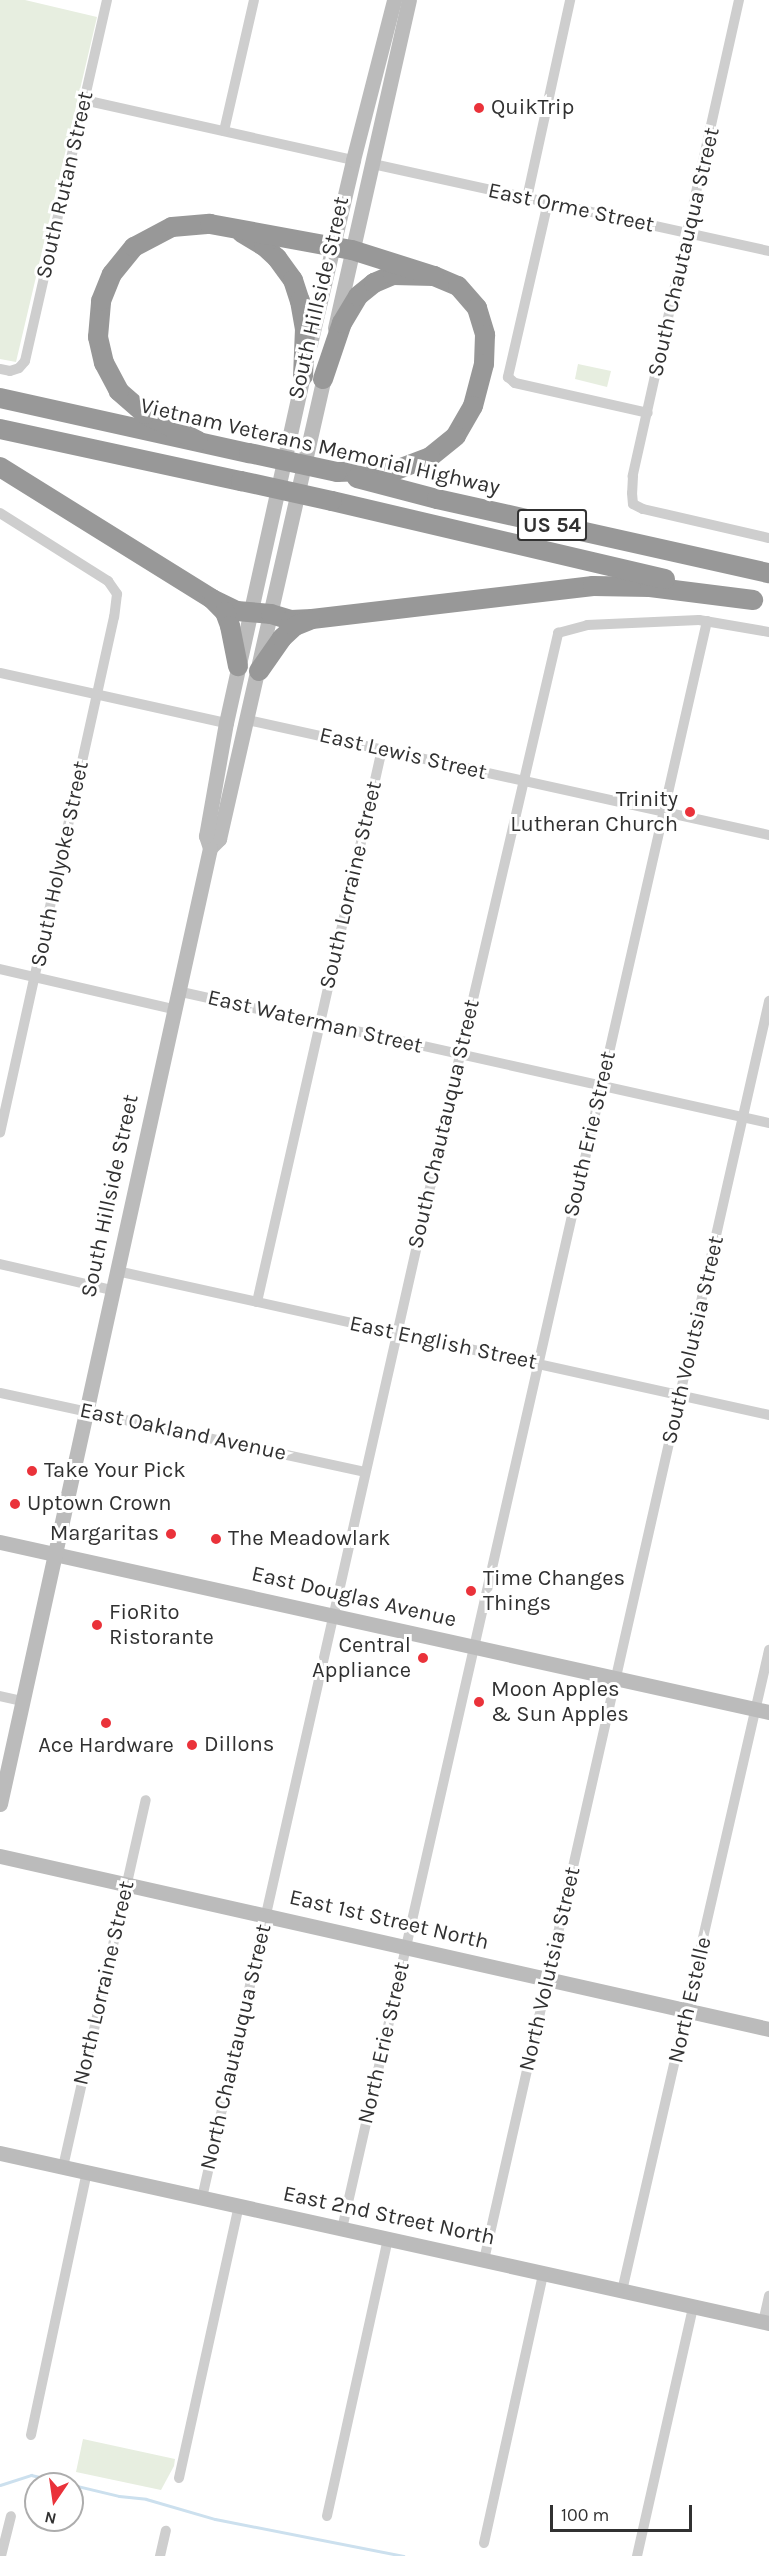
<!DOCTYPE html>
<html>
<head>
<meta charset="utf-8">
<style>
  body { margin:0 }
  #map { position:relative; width:769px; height:2556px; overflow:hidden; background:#fff; font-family:Karla,sans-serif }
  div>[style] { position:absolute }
  .green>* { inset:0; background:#e7eee0 }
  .stream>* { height:3px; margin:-1.5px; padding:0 1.5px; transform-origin:1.5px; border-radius:1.5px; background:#cce0ee }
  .street>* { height:10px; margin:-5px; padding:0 5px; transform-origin:5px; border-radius:5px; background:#cecece }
  .secondary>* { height:15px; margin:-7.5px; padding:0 7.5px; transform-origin:7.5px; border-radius:7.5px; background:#bbb }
  .highway>* { height:20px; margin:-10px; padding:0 10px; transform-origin:10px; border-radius:10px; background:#989898 }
  .highway-bridge>* { height:20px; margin:-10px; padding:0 10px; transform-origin:10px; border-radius:10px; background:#989898 }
  .dots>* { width:16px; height:16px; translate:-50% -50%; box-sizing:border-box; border:3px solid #fff; border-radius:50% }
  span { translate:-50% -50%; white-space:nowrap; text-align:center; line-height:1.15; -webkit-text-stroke:6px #fff; paint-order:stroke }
  .shield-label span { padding:2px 4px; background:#fff; border:2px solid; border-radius:4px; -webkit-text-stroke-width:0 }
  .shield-label { font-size:21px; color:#313131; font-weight:700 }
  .poi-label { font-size:22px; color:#313131 }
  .left { translate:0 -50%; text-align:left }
  .right { translate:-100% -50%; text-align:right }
  .street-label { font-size:22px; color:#313131 }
  .north { position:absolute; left:24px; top:2472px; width:60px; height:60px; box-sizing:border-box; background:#fff; border:2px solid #adadad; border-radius:50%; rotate:193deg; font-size:16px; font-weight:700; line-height:24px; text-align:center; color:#313131 }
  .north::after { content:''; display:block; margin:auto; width:21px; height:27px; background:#ea323a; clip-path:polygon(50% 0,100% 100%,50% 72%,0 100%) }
  .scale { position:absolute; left:550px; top:2505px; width:142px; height:27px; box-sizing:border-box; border:3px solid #313131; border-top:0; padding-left:8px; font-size:18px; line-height:21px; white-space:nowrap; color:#313131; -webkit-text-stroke:4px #fff; paint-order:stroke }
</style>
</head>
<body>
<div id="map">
  <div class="green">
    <i style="clip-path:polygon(0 0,25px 0,97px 17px,16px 362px,0 359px)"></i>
    <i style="clip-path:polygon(578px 364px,611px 371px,607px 387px,575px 379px)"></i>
    <i style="clip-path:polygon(83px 2439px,175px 2459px,174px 2466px,161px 2490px,76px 2472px)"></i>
  </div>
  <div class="stream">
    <i style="left:0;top:2485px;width:33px;rotate:-18deg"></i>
    <i style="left:31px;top:2475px;width:90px;rotate:13.4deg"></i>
    <i style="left:119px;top:2496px;width:27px;rotate:6deg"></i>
    <i style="left:146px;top:2499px;width:72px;rotate:16.2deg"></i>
    <i style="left:215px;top:2519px;width:192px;rotate:11.1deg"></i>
  </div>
  <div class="street">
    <i style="left:739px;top:0;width:488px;rotate:102.6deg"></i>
    <i style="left:633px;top:476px;width:17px;rotate:93deg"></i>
    <i style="left:632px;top:493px;width:11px;rotate:85deg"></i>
    <i style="left:633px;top:504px;width:11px;rotate:27deg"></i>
    <i style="left:643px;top:509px;width:129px;rotate:13deg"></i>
    <i style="left:84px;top:100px;width:276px;rotate:12.6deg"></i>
    <i style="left:224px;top:131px;width:134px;rotate:-77.1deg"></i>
    <i style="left:373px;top:164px;width:405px;rotate:12.4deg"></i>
    <i style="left:527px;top:198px;width:203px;rotate:-77.7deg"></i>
    <i style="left:548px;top:202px;width:180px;rotate:102.9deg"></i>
    <i style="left:508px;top:377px;width:9px;rotate:41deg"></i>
    <i style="left:515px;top:383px;width:136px;rotate:12.7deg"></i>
    <i style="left:0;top:369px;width:10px;rotate:11deg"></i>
    <i style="left:10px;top:371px;width:9px;rotate:-18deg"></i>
    <i style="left:19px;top:368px;width:9px;rotate:-49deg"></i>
    <i style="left:25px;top:361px;width:370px;rotate:-77.2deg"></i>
    <i style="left:0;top:513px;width:128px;rotate:32.2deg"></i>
    <i style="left:108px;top:581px;width:16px;rotate:55deg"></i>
    <i style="left:117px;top:594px;width:23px;rotate:97deg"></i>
    <i style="left:114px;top:617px;width:528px;rotate:102.46deg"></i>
    <i style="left:0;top:673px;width:231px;rotate:12.5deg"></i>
    <i style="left:248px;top:720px;width:534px;rotate:12.45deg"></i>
    <i style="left:0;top:969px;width:178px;rotate:13deg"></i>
    <i style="left:177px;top:991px;width:607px;rotate:12.57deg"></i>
    <i style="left:0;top:1264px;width:115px;rotate:13.1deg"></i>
    <i style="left:117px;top:1271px;width:668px;rotate:12.45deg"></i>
    <i style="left:257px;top:1302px;width:567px;rotate:-77.26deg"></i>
    <i style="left:0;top:1393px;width:373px;rotate:12.2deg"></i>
    <i style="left:0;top:1696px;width:23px;rotate:13deg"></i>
    <i style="left:63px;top:2167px;width:376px;rotate:-77.3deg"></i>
    <i style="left:202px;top:2198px;width:1158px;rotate:-77.28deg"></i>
    <i style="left:457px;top:1068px;width:447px;rotate:-76.9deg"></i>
    <i style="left:558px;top:633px;width:30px;rotate:-15deg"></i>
    <i style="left:587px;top:625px;width:112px;rotate:-2.6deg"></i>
    <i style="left:699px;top:620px;width:71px;rotate:9.7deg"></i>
    <i style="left:342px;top:2229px;width:1649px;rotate:-77.21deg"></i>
    <i style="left:484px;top:2260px;width:1291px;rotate:-77.24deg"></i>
    <i style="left:622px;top:2291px;width:658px;rotate:-77.08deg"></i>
    <i style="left:763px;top:2322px;width:27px;rotate:-77deg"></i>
    <i style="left:31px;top:2435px;width:269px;rotate:-78deg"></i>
    <i style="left:179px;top:2478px;width:279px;rotate:-77.6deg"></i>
    <i style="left:327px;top:2516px;width:284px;rotate:-77.6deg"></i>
    <i style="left:484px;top:2543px;width:275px;rotate:-77.6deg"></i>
    <i style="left:1px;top:2556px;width:41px;rotate:-76deg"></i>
    <i style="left:160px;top:2556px;width:26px;rotate:-77deg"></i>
    <i style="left:637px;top:2556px;width:255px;rotate:-77.3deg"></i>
  </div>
  <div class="secondary">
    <i style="left:335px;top:328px;width:336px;rotate:-77.3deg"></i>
    <i style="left:310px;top:344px;width:189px;rotate:-76.8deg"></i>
    <i style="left:353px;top:160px;width:165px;rotate:-75.6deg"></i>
    <i style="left:210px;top:848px;width:13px;rotate:-45deg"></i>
    <i style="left:219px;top:839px;width:482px;rotate:-77.2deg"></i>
    <i style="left:0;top:1542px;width:788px;rotate:12.47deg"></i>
    <i style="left:0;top:1804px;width:979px;rotate:-77.61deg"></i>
    <i style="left:210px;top:848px;width:13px;rotate:-108deg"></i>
    <i style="left:206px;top:836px;width:115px;rotate:-80deg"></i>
    <i style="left:226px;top:723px;width:365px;rotate:-77.5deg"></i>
    <i style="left:0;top:1856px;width:788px;rotate:12.68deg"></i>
    <i style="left:0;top:2153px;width:788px;rotate:12.47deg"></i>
  </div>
  <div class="highway">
    <i style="left:242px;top:233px;width:26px;rotate:31deg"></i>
    <i style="left:264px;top:246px;width:18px;rotate:43deg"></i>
    <i style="left:277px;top:258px;width:27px;rotate:54deg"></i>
    <i style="left:293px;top:280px;width:22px;rotate:72deg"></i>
    <i style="left:300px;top:301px;width:28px;rotate:80deg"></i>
    <i style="left:305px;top:329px;width:47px;rotate:92.4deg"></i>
    <i style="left:323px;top:379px;width:59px;rotate:-71.3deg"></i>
    <i style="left:342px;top:323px;width:31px;rotate:-59deg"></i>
    <i style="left:358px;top:296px;width:21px;rotate:-39deg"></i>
    <i style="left:374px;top:283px;width:21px;rotate:-23deg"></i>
    <i style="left:393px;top:275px;width:41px;rotate:1.4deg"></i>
    <i style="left:434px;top:276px;width:26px;rotate:23deg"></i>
    <i style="left:458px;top:286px;width:29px;rotate:49deg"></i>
    <i style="left:477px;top:308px;width:28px;rotate:73deg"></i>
    <i style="left:485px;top:335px;width:29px;rotate:92deg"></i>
    <i style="left:484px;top:364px;width:43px;rotate:104.7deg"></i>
    <i style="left:473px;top:406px;width:34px;rotate:120deg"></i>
    <i style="left:456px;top:436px;width:33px;rotate:141deg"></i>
    <i style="left:430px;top:457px;width:36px;rotate:159deg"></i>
    <i style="left:396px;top:470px;width:59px;rotate:178.1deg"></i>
    <i style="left:0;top:398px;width:255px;rotate:12.5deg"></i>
    <i style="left:0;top:429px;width:247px;rotate:12.2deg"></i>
    <i style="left:198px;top:441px;width:59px;rotate:-153deg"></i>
    <i style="left:145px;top:414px;width:35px;rotate:-139deg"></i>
    <i style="left:119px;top:391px;width:32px;rotate:-118deg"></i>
    <i style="left:104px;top:363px;width:27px;rotate:-103deg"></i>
    <i style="left:98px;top:337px;width:36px;rotate:-85deg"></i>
    <i style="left:101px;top:301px;width:29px;rotate:-68deg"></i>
    <i style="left:112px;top:274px;width:35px;rotate:-51deg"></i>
    <i style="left:134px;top:247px;width:43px;rotate:-27.8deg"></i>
    <i style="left:172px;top:227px;width:38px;rotate:-5deg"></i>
    <i style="left:210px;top:224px;width:144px;rotate:10.4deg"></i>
    <i style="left:352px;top:250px;width:86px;rotate:17.6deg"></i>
    <i style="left:0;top:467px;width:250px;rotate:31.9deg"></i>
    <i style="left:212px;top:599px;width:28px;rotate:26deg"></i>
    <i style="left:237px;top:611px;width:34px;rotate:5deg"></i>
    <i style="left:271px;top:614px;width:21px;rotate:17deg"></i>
    <i style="left:291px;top:620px;width:21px;rotate:-3deg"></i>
    <i style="left:312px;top:619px;width:283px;rotate:-6.7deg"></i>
    <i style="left:593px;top:586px;width:57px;rotate:1deg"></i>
    <i style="left:650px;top:587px;width:104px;rotate:7.2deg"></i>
    <i style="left:357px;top:478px;width:83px;rotate:14.7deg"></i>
    <i style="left:437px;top:499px;width:340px;rotate:12.6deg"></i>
    <i style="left:332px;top:501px;width:342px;rotate:13.2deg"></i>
    <i style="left:214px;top:601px;width:16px;rotate:45deg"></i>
    <i style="left:225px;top:612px;width:15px;rotate:70deg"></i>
    <i style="left:230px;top:626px;width:41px;rotate:78.7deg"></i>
    <i style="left:259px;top:671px;width:40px;rotate:-55.1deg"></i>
    <i style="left:282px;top:638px;width:18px;rotate:-43deg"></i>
    <i style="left:295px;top:626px;width:16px;rotate:-22deg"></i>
  </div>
  <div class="highway-bridge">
    <i style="left:249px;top:453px;width:90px;rotate:12.2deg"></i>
    <i style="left:241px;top:481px;width:93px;rotate:12.4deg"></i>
  </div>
  <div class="dots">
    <i style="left:479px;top:108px;background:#ea323a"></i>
    <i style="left:690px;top:812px;background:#ea323a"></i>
    <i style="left:32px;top:1471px;background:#ea323a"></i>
    <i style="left:15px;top:1504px;background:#ea323a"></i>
    <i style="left:171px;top:1534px;background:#ea323a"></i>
    <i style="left:216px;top:1539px;background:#ea323a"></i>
    <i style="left:471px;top:1591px;background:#ea323a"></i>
    <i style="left:97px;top:1625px;background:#ea323a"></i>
    <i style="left:423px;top:1658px;background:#ea323a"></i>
    <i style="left:479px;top:1702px;background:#ea323a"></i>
    <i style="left:106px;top:1723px;background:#ea323a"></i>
    <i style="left:192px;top:1745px;background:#ea323a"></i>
  </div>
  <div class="shield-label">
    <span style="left:552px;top:525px">US 54</span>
  </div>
  <div class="poi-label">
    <span class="left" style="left:491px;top:108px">QuikTrip</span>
    <span class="right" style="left:678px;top:812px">Trinity<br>Lutheran Church</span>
    <span class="left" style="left:44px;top:1471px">Take Your Pick</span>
    <span class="left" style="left:27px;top:1504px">Uptown Crown</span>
    <span class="right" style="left:159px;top:1534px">Margaritas</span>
    <span class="left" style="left:228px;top:1539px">The Meadowlark</span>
    <span class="left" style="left:483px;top:1591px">Time Changes<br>Things</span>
    <span class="left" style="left:109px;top:1625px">FioRito<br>Ristorante</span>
    <span class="right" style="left:411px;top:1658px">Central<br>Appliance</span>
    <span class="left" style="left:491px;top:1702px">Moon Apples<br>&amp; Sun Apples</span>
    <span class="left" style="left:204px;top:1745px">Dillons</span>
    <span style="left:106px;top:1746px">Ace Hardware</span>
  </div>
  <div class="street-label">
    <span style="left:65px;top:185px;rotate:-77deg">South Rutan Street</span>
    <span style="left:571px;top:208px;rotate:12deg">East Orme Street</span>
    <span style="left:684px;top:252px;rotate:-77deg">South Chautauqua Street</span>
    <span style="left:319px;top:298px;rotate:-77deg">South Hillside Street</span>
    <span style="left:320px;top:447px;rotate:13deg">Vietnam Veterans Memorial Highway</span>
    <span style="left:403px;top:754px;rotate:13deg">East Lewis Street</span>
    <span style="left:60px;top:864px;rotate:-78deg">South Holyoke Street</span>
    <span style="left:351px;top:885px;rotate:-77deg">South Lorraine Street</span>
    <span style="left:315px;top:1022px;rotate:13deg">East Waterman Street</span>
    <span style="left:444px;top:1124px;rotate:-77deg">South Chautauqua Street</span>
    <span style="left:590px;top:1134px;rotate:-77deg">South Erie Street</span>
    <span style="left:110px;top:1196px;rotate:-78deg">South Hillside Street</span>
    <span style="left:693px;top:1340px;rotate:-77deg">South Volutsia Street</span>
    <span style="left:443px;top:1343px;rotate:12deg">East English Street</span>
    <span style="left:183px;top:1432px;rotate:12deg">East Oakland Avenue</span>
    <span style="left:354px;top:1597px;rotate:13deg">East Douglas Avenue</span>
    <span style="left:389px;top:1920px;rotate:13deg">East 1st Street North</span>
    <span style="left:550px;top:1969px;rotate:-77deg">North Volutsia Street</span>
    <span style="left:104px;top:1983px;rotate:-77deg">North Lorraine Street</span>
    <span style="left:690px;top:2000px;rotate:-77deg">North Estelle</span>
    <span style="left:384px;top:2043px;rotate:-77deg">North Erie Street</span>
    <span style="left:236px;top:2047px;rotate:-77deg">North Chautauqua Street</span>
    <span style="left:389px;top:2216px;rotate:12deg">East 2nd Street North</span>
  </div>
  <div class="north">N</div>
  <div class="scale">100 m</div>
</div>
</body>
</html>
